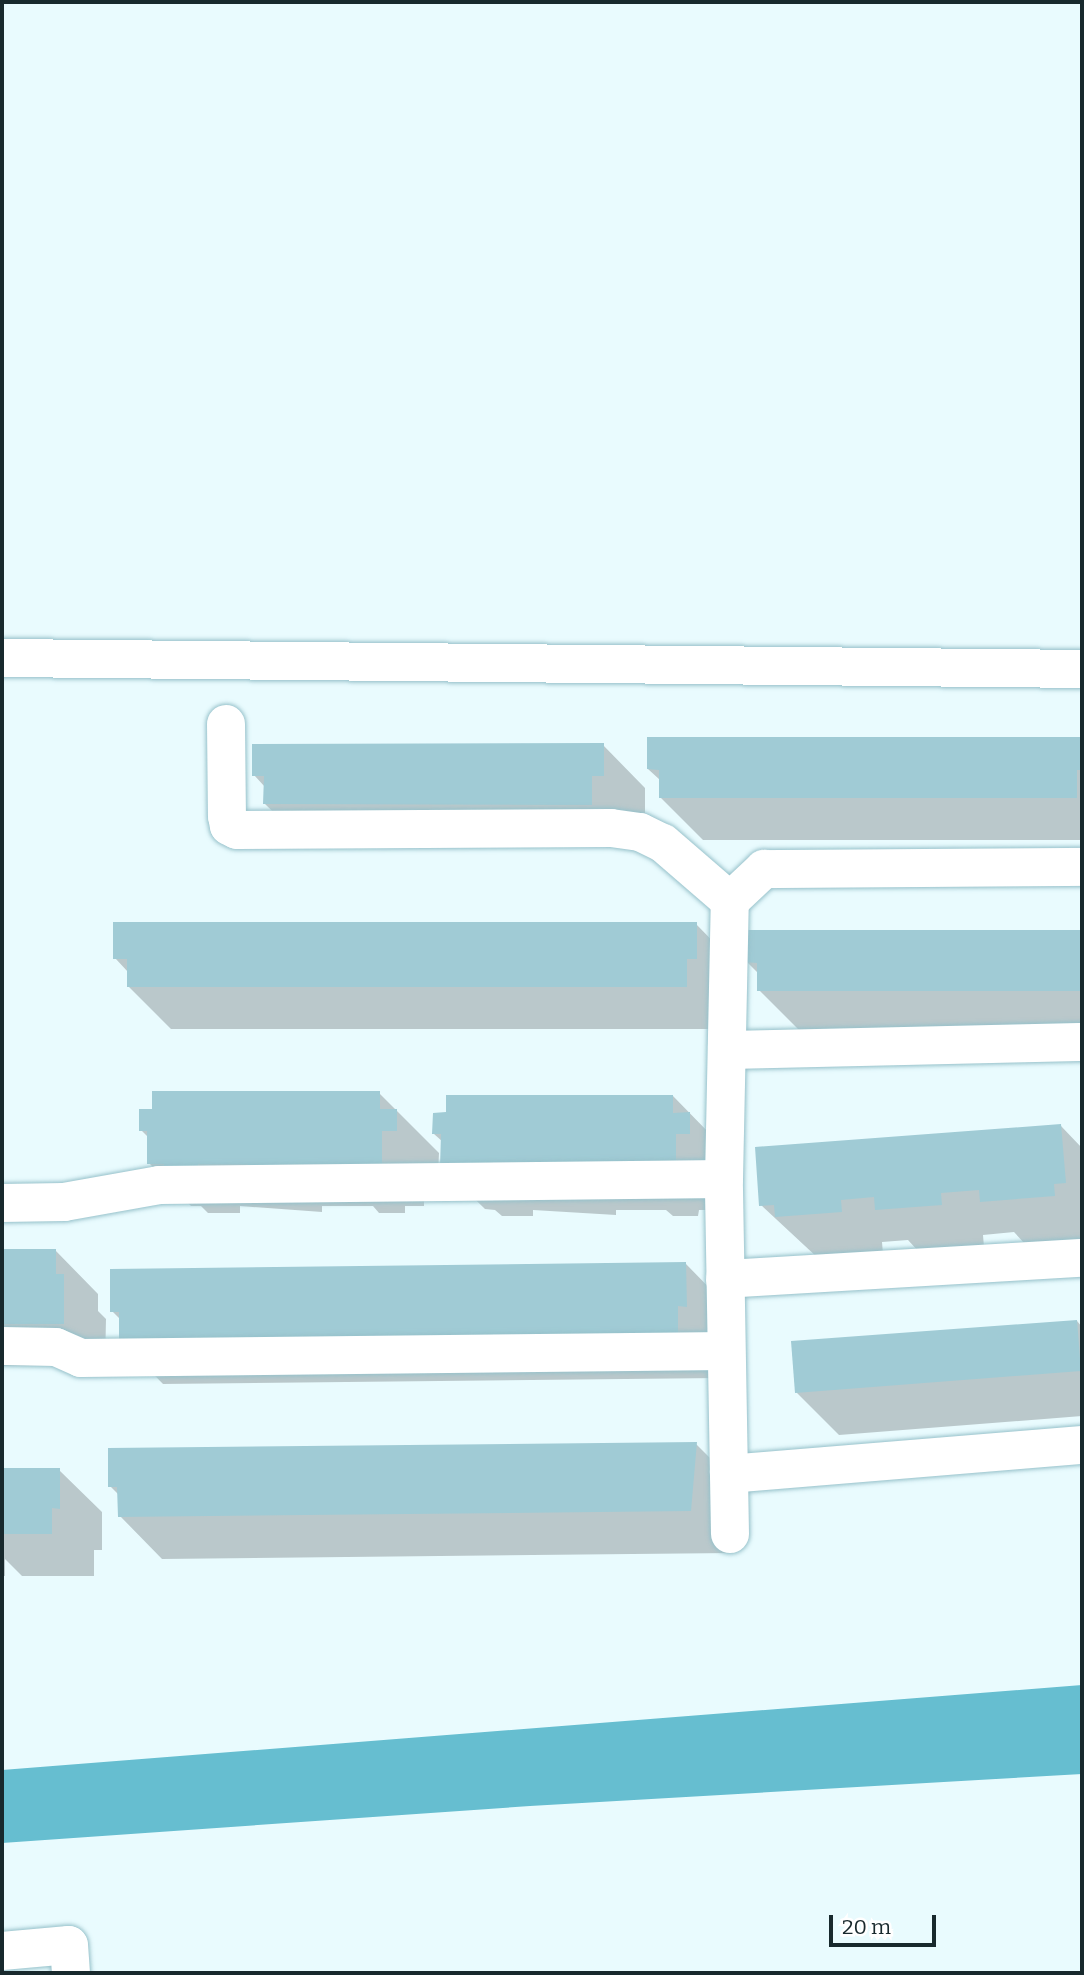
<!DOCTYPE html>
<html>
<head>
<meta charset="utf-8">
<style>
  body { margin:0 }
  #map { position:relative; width:1084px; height:1975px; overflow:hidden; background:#e9fbfe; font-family:Bitter,serif }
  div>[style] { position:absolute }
  .water>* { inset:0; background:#66bed0 }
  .shadow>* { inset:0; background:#0003 }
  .building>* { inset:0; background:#a0cbd5 }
  .roads { filter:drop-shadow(0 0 2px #96c1ca) drop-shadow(0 0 2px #96c1ca) }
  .minor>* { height:38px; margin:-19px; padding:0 19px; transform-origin:19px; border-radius:19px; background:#fff }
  span { translate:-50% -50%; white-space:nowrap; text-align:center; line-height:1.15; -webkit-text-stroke:7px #fff; paint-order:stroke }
  .frame { position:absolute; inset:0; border:4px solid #18292d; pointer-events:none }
  .scale { position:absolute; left:829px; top:1915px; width:107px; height:32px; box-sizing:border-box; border:4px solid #18292d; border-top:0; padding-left:9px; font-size:21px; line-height:24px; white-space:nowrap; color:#18292d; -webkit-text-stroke:5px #fff; paint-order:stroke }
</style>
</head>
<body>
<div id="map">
  <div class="water">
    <i style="clip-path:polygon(1082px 1685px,1082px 1774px,530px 1806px,2px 1843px,2px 1770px)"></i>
  </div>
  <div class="shadow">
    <i style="clip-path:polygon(1082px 738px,1082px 840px,703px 840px,660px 797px,660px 780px,648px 769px,648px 739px)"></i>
    <i style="clip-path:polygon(603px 745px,645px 788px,645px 818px,308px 846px,265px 804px,265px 787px,254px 775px)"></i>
    <i style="clip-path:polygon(696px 924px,738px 967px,729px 1029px,171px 1029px,128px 986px,128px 972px,115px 958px)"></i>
    <i style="clip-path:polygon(747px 931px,1082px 932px,1082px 1033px,802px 1033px,759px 990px,759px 974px,747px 962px)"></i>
    <i style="clip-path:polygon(379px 1093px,439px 1153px,438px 1173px,424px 1173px,424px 1206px,405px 1206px,405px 1213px,379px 1213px,373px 1206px,322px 1206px,322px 1212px,240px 1206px,240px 1213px,208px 1213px,201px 1206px,191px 1206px,149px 1163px,149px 1138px,141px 1130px)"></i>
    <i style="clip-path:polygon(673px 1096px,715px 1139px,718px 1210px,699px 1210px,698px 1216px,673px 1216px,666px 1210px,616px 1210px,616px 1215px,533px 1210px,533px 1216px,502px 1216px,495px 1210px,485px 1209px,442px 1167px,443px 1142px,434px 1134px)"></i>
    <i style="clip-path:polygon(1061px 1126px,1082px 1148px,1082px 1239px,1025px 1244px,1014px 1232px,983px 1235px,984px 1247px,919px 1252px,908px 1240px,882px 1242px,883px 1254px,819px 1259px,761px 1205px)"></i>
    <i style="clip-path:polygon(2px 1251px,56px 1251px,98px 1294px,98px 1311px,106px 1319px,105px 1366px,2px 1366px)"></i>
    <i style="clip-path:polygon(686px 1264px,728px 1307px,720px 1378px,163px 1384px,121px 1341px,121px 1320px,112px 1311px)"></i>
    <i style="clip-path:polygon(1077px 1321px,1082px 1327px,1082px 1416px,839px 1435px,796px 1392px)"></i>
    <i style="clip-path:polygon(696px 1444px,738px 1486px,733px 1553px,162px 1559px,120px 1516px,119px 1495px,110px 1486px)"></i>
    <i style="clip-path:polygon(2px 1470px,59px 1470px,102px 1512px,102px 1550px,94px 1550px,94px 1576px,22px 1576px,5px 1559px,5px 1576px,2px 1576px)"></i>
  </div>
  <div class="building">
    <i style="clip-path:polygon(647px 737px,1082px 737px,1082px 770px,1077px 770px,1077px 798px,659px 798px,659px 770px,647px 769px)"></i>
    <i style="clip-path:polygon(604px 743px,604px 776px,592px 776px,592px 805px,263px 804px,264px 776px,252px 776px,252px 744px)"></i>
    <i style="clip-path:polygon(113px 922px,697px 922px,697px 959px,687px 959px,687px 987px,127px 987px,127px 959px,113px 959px)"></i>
    <i style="clip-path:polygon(745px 930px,1082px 930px,1082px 991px,757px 991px,757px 963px,745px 962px)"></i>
    <i style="clip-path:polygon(152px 1091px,380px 1091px,380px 1109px,397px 1109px,397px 1131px,382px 1131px,382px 1164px,280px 1164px,280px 1170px,248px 1170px,248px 1164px,198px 1164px,198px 1171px,164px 1171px,164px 1164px,147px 1164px,147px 1131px,139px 1131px,139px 1109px,152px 1109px)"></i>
    <i style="clip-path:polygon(446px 1095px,673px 1095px,673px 1113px,690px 1112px,690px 1134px,676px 1134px,676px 1168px,440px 1167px,441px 1134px,432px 1134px,433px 1113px,446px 1112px)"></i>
    <i style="clip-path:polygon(1061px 1124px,1066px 1183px,1054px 1184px,1055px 1196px,980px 1202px,979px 1190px,941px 1193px,942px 1205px,875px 1210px,874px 1197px,841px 1200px,842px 1212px,775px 1217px,774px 1205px,759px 1206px,755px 1147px)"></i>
    <i style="clip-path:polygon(2px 1249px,56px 1249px,56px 1274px,64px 1274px,64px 1324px,2px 1324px)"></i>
    <i style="clip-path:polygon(686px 1262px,687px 1307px,678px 1306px,678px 1336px,119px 1342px,119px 1312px,110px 1312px,110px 1269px)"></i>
    <i style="clip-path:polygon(1077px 1320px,1081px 1371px,795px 1393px,791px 1341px)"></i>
    <i style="clip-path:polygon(697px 1442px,691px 1511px,118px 1517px,117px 1487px,108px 1487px,108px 1448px)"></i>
    <i style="clip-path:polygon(2px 1468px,60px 1468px,60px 1509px,52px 1508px,52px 1534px,2px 1534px)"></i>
  </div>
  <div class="roads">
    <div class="minor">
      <i style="left:2px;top:658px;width:1080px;rotate:0.58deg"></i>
      <i style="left:226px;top:724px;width:92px;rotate:89.4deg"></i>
      <i style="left:227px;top:816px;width:10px;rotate:79deg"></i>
      <i style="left:229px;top:826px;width:9px;rotate:27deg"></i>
      <i style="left:237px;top:830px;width:374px;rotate:-0.3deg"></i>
      <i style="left:611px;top:828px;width:29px;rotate:8deg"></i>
      <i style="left:640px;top:832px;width:25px;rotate:26deg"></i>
      <i style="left:663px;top:843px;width:89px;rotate:40.9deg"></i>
      <i style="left:727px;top:1050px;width:355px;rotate:-1.3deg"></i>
      <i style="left:2px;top:1203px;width:62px;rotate:-0.9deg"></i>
      <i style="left:64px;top:1202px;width:97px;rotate:-10.1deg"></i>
      <i style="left:159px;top:1185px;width:565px;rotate:-0.61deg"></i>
      <i style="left:725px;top:1279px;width:358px;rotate:-3.4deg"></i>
      <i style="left:2px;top:1346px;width:54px;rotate:1.1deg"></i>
      <i style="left:56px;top:1347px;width:27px;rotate:24deg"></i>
      <i style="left:81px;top:1358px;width:645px;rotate:-0.62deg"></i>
      <i style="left:729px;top:1474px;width:354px;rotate:-4.7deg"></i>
      <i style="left:730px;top:1534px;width:355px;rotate:-91deg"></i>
      <i style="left:724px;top:1179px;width:278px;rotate:-88.8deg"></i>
      <i style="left:730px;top:901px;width:47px;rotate:-43.3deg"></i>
      <i style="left:764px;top:869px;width:318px;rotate:-0.4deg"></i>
      <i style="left:2px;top:1951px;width:67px;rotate:-5.1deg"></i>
      <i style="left:69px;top:1945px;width:28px;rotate:86deg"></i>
    </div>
  </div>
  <div class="frame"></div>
  <div class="scale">20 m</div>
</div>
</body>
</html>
